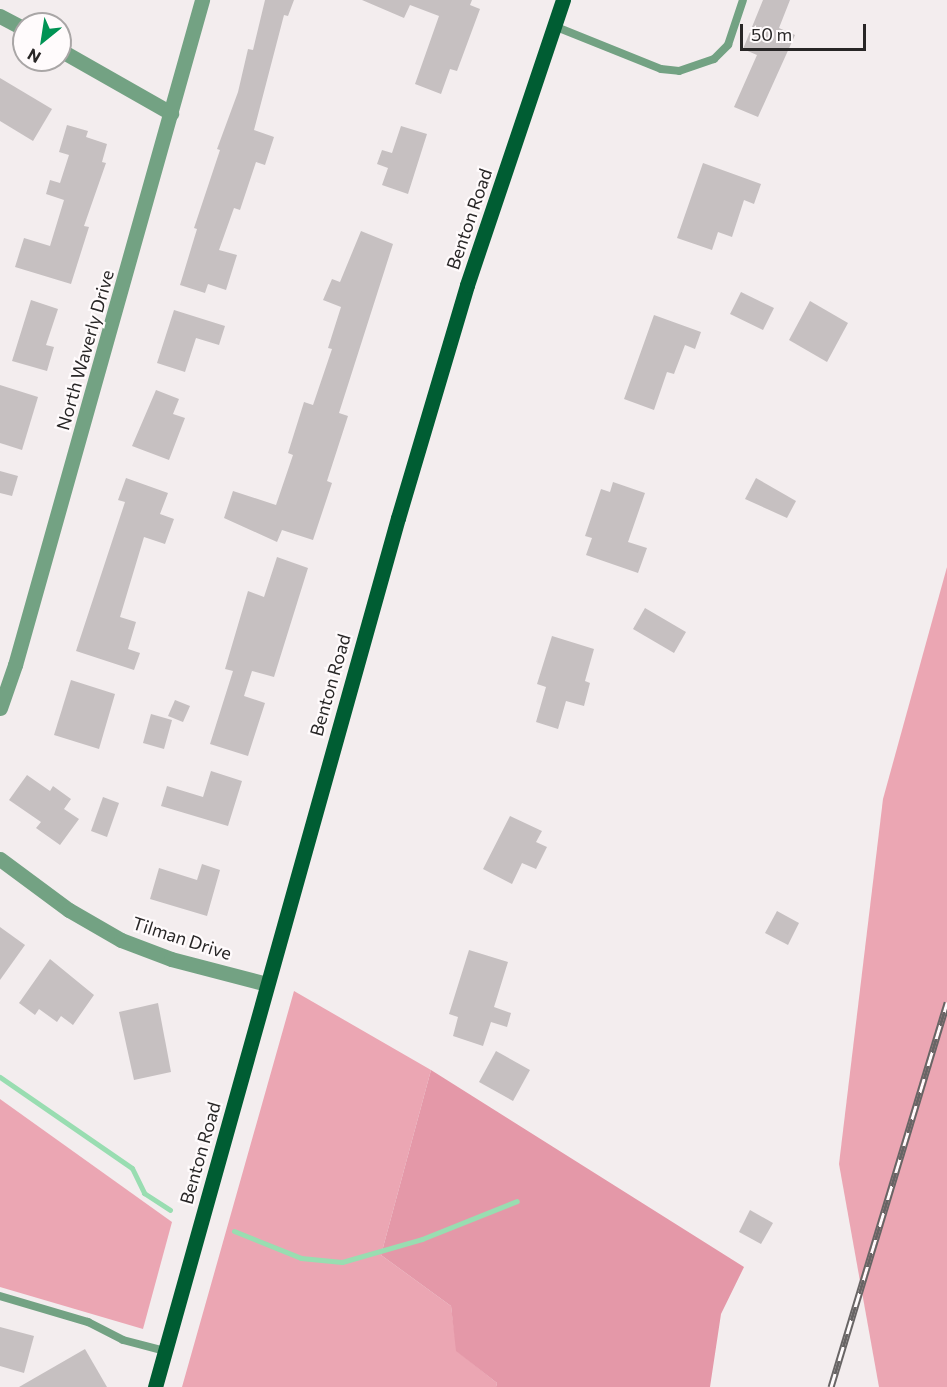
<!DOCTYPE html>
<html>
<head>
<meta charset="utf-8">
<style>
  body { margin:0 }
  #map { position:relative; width:947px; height:1387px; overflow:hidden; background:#f3edee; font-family:Commissioner,sans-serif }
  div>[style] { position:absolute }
  .green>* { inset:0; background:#eba6b3 }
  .forest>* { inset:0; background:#e498a8 }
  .stream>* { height:5px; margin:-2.5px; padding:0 2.5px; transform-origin:2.5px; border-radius:2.5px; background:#99ddb1 }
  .building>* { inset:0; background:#c6c0c1 }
  .lane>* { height:8px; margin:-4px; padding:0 4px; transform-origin:4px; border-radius:4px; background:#73a283 }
  .street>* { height:15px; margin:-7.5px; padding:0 7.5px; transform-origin:7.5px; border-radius:7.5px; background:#73a283 }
  .primary>* { height:15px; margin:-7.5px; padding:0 7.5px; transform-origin:7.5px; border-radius:7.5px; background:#005d33 }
  .rail>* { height:7px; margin-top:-3.5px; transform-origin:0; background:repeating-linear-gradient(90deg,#fffbfc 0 14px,#686565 0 28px); box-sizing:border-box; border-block:2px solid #686565 }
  span { translate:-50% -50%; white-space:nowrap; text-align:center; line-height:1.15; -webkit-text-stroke:4.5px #fffbfc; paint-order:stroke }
  .street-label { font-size:18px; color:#282626 }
  .north { position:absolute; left:12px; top:12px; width:60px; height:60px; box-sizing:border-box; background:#fffbfc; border:2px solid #a9a6a6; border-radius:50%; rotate:210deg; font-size:16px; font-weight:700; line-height:24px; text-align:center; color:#282626 }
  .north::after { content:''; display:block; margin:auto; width:21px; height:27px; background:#009354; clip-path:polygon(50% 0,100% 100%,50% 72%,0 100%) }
  .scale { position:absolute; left:740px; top:24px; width:126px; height:27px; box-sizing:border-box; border:3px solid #282626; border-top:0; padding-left:8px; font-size:18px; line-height:21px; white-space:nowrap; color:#282626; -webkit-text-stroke:4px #fffbfc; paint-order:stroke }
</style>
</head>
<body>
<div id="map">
  <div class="green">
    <i style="clip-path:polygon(947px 567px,947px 1387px,879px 1387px,839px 1164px,883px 799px)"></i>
    <i style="clip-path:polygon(294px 991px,431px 1070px,381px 1255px,451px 1306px,457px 1351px,497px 1383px,496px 1387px,182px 1387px)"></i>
    <i style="clip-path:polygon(0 1099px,172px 1222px,143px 1329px,0 1287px)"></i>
  </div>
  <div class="forest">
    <i style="clip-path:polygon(431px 1070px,744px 1267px,721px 1314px,710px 1387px,496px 1387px,497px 1383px,456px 1351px,451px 1306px,381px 1255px)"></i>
  </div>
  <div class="stream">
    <i style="left:0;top:1077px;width:160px;rotate:34.6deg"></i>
    <i style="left:132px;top:1168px;width:28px;rotate:64deg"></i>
    <i style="left:144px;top:1193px;width:31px;rotate:33deg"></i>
    <i style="left:234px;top:1231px;width:72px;rotate:21.9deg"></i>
    <i style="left:301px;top:1258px;width:41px;rotate:5.6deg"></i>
    <i style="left:342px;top:1262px;width:83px;rotate:-16deg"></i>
    <i style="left:422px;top:1239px;width:102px;rotate:-21.8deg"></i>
  </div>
  <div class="building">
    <i style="clip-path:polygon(265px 0,294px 0,288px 16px,284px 15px,254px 130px,274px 137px,265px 165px,256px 162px,240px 210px,234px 208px,219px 250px,237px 255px,226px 290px,208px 284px,205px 293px,180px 285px,197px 229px,194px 228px,220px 150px,217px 149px,238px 92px,248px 49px,253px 50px)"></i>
    <i style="clip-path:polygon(362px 0,472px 0,470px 5px,480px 9px,457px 71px,450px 69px,441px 94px,415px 84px,439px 16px,410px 5px,404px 18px)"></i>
    <i style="clip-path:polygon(763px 0,790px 0,779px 28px,795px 35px,758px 117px,734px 107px,757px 55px,743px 49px)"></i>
    <i style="clip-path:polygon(0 78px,52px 109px,33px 141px,0 121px)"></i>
    <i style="clip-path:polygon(67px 125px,88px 131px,86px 137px,107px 144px,102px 162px,106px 163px,84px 226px,89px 227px,71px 284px,15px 267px,24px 238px,50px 246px,64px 200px,46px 194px,50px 180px,60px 183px,69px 155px,59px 152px)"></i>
    <i style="clip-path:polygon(401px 126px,427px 134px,408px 194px,382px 185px,388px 168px,377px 164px,382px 150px,392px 153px)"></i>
    <i style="clip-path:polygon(703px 163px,761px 184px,754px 204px,744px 200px,732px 237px,718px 232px,712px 250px,677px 238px)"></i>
    <i style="clip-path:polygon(361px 231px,393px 244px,339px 413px,348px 416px,327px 481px,332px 483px,313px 540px,282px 530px,277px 542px,224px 518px,233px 491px,276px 505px,293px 455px,288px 453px,304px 402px,313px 405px,332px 349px,328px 348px,341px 307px,323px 300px,332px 279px,340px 282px)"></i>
    <i style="clip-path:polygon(741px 292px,774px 308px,763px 330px,730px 314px)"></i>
    <i style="clip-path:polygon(31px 300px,58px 309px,46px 345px,54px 347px,47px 371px,12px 361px)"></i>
    <i style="clip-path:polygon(810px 301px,848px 323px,827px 362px,789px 340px)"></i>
    <i style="clip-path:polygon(174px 310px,225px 326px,219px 345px,196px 338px,185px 372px,157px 363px)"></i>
    <i style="clip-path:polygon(654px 315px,701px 332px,695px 349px,685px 345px,674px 374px,667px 372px,654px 410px,624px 399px)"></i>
    <i style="clip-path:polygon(0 385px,38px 397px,22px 450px,0 443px)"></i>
    <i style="clip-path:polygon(156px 390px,179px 399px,173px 414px,185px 418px,169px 460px,132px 446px)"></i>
    <i style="clip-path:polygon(0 471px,18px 476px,12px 496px,0 493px)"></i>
    <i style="clip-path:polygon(126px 478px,168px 493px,160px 514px,174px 519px,165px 544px,144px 537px,120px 617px,136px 622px,128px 649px,140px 653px,134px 670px,76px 651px,125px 502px,118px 500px)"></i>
    <i style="clip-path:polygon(756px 478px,796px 501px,787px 518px,745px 499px)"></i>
    <i style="clip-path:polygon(613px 482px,645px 493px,628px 542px,647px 548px,638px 573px,586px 555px,592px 538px,585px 536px,601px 489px,610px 492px)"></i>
    <i style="clip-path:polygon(277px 557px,308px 568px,274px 677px,252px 671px,244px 696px,265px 703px,248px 756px,210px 744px,233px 671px,225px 669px,248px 591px,264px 597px)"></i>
    <i style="clip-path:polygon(645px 608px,686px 632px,674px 653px,633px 629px)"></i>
    <i style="clip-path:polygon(552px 636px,594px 649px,585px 681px,590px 683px,584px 706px,566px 701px,558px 729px,536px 722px,546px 687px,537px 684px)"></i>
    <i style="clip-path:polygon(71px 680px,115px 694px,99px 749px,54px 735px)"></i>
    <i style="clip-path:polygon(175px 700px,190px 706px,183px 722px,168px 716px)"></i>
    <i style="clip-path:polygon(151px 714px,172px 720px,164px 749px,143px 743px)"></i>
    <i style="clip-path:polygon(211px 771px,242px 781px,228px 826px,161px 806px,167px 786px,203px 797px)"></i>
    <i style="clip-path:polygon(27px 775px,50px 791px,53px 786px,71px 799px,64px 809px,79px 819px,60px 845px,36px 828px,41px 822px,9px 800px)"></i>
    <i style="clip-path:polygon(103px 797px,119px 803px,107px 837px,91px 831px)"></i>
    <i style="clip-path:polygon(510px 816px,542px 831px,536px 842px,547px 847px,536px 869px,522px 863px,512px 884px,483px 869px)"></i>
    <i style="clip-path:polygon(202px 864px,220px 870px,207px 916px,150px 899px,159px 868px,197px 880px)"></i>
    <i style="clip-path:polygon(777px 911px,799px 923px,788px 945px,765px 933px)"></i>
    <i style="clip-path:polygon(0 927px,25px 945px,0 980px)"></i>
    <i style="clip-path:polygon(469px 950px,508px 962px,494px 1007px,511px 1013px,507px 1027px,491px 1022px,483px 1046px,453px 1036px,458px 1017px,449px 1014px)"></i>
    <i style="clip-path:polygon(50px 959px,94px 995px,73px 1025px,61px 1016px,57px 1022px,39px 1009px,35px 1015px,19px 1003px)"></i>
    <i style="clip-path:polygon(158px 1003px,171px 1072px,134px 1080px,119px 1012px)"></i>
    <i style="clip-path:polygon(496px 1051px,530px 1070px,513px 1101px,479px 1082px)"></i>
    <i style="clip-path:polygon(750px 1210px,773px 1223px,761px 1244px,739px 1232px)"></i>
    <i style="clip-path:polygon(0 1327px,34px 1336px,24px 1373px,0 1366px)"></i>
    <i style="clip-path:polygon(85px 1349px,107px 1387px,19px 1387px)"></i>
  </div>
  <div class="lane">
    <i style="left:554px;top:26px;width:115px;rotate:21.9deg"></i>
    <i style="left:661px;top:69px;width:18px;rotate:6deg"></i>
    <i style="left:679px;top:71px;width:37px;rotate:-19deg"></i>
    <i style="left:714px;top:59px;width:20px;rotate:-45deg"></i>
    <i style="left:728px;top:45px;width:47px;rotate:-71.6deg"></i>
    <i style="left:0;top:1296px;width:92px;rotate:16.5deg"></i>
    <i style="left:88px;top:1322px;width:39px;rotate:27deg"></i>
    <i style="left:123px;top:1340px;width:43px;rotate:14.7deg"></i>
  </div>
  <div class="street">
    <i style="left:0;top:16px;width:27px;rotate:28deg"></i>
    <i style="left:60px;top:50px;width:128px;rotate:29.6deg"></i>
    <i style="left:0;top:708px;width:46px;rotate:-70.8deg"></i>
    <i style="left:15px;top:665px;width:691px;rotate:-74.29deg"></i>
    <i style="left:0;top:859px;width:86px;rotate:36.5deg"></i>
    <i style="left:69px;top:910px;width:60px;rotate:30deg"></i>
    <i style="left:121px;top:940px;width:53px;rotate:20.8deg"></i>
    <i style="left:171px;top:959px;width:99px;rotate:14.6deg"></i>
  </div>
  <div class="primary">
    <i style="left:155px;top:1387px;width:902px;rotate:-74.38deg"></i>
    <i style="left:398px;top:518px;width:243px;rotate:-73.5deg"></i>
    <i style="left:467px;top:285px;width:301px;rotate:-71.4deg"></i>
  </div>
  <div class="rail">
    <i style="left:831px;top:1387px;width:402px;rotate:-73.2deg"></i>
  </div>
  <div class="street-label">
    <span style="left:469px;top:219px;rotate:-71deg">Benton Road</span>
    <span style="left:85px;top:350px;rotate:-74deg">North Waverly Drive</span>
    <span style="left:330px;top:685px;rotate:-74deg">Benton Road</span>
    <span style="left:182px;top:938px;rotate:18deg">Tilman Drive</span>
    <span style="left:200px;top:1153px;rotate:-74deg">Benton Road</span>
  </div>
  <div class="north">N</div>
  <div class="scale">50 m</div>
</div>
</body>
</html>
